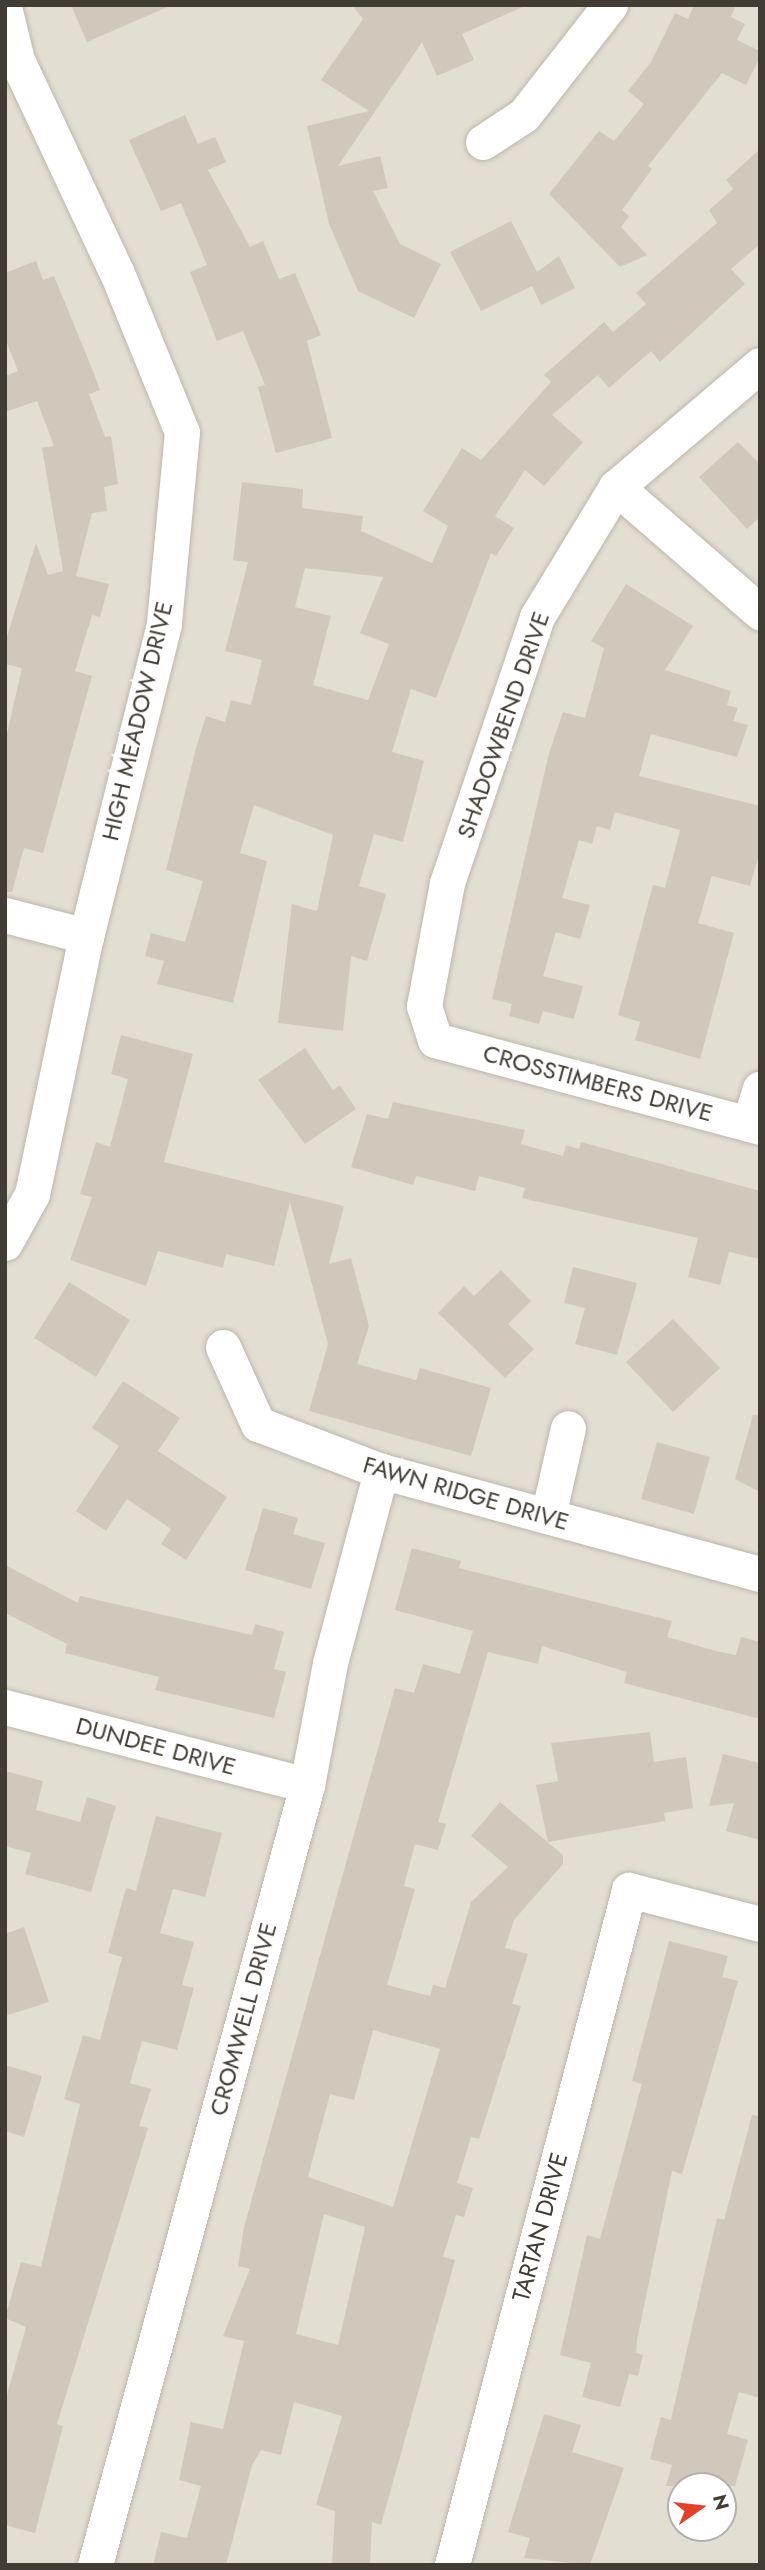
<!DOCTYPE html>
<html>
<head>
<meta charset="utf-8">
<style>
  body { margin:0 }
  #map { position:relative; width:765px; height:2570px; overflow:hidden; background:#f0ece4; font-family:Jost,sans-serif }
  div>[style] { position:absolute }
  .residential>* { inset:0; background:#e3ded2 }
  .building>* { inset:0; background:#d0c8ba }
  .roads { filter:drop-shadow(0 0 2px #bdb6aa) drop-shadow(0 0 2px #bdb6aa) }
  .minor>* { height:35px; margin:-17.5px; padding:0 17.5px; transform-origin:17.5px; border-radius:17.5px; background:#fff }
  span { translate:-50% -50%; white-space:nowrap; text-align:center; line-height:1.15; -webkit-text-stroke:6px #fff; paint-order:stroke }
  .street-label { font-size:24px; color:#413c34 }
  .frame { position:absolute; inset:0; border:7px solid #413c34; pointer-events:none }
  .north { position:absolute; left:667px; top:2472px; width:70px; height:70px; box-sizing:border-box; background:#fff; border:2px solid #b3b1ae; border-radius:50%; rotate:76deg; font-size:19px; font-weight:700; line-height:28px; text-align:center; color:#413c34 }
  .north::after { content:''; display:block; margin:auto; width:24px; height:32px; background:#e54126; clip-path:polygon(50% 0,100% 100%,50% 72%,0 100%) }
</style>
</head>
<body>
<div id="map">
  <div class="residential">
    <i style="clip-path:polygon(evenodd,5px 5px,760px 5px,760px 2565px,5px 2565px,5px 5px,681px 2486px,723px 2486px,723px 2528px,681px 2528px,681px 2486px)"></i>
  </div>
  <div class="building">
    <i style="clip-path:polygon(71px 5px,172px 5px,87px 42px)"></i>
    <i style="clip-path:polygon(352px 5px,527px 5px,462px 34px,474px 60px,437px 76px,422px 42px,338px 166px,380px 156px,388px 188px,373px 191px,400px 244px,441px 264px,414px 318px,358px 291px,329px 224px,307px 126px,369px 111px,321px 80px,363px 19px)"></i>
    <i style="clip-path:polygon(694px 5px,736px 5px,731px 17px,745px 24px,737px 40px,760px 51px,760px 57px,746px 85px,722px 73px,648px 166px,652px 169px,622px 210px,629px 216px,621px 227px,647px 255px,620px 267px,549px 194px,599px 131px,614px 141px,644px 104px,628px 91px,651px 62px,675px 13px,688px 19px)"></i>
    <i style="clip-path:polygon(185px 115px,198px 144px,215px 137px,226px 162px,208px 170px,250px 247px,263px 241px,279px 279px,295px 273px,321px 335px,307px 341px,332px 438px,276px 453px,258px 387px,265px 385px,243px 331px,217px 341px,190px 272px,207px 265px,181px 203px,161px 211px,129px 140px)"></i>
    <i style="clip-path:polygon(evenodd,760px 149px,760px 244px,731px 269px,745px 284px,660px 362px,651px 351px,609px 388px,598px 375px,552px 415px,583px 442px,544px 486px,525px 470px,495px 516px,514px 528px,496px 556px,491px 553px,436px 698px,411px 689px,392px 752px,424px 761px,403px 842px,374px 834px,359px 886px,386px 894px,367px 961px,351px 956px,343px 1031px,278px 1023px,292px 904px,317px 911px,333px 835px,254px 805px,240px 853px,267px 861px,233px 1003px,157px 984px,164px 961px,145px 956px,151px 933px,185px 942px,203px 881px,166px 870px,196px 748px,206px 716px,225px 722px,231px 700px,251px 705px,262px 660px,225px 651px,248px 562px,233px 560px,242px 482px,303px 489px,302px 508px,363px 516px,361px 531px,432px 563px,448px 526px,423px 511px,462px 448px,481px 460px,551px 382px,544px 375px,604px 322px,613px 332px,646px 304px,636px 293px,717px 223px,709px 210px,733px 189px,726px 180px,760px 149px,305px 568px,383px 577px,360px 633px,389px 644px,368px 700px,313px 685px,331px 616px,295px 607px,305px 568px)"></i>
    <i style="clip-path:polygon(511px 221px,537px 272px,559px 256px,575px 288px,541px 305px,532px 286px,481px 311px,450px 252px)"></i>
    <i style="clip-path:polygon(36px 261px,43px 280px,54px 276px,93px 371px,100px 390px,89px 394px,105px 437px,111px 436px,118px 484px,104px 487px,107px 511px,92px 513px,76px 576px,109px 584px,100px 617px,92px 615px,75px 671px,92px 676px,43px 853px,24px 848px,12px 892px,5px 892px,5px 742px,22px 668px,5px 664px,5px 643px,36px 543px,48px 575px,63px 571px,42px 448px,54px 446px,37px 401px,5px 412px,5px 376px,18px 371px,5px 338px,5px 273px)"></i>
    <i style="clip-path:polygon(738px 442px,760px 464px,760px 517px,747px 529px,699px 477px)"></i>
    <i style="clip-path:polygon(626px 584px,693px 626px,665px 670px,731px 691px,727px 705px,738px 708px,733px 721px,748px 725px,737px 757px,651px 734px,639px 776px,760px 806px,760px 851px,750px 886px,712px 876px,698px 923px,734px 933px,700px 1059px,635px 1040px,640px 1022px,618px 1015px,653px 885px,665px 888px,680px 830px,615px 812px,610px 830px,597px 826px,592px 844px,579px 840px,562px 898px,590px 905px,580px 939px,556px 932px,543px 976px,583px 986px,574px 1019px,543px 1011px,539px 1024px,509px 1016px,512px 1004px,492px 999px,549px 753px,563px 712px,585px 718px,604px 648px,591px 641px)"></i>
    <i style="clip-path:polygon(121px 1035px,193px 1054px,164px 1162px,344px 1206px,329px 1264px,351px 1258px,369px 1326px,357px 1364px,416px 1380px,420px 1368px,491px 1388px,471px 1456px,309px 1411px,328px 1344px,290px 1202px,274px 1266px,226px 1254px,223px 1268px,158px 1251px,146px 1286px,70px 1260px,92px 1197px,80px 1194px,96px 1142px,110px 1147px,128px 1079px,111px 1074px)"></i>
    <i style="clip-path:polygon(305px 1048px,333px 1090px,340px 1085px,356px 1109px,305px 1144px,258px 1080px)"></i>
    <i style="clip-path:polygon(393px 1102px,525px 1130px,521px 1144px,563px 1156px,566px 1145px,579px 1149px,581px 1142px,760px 1191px,760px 1259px,729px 1252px,720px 1285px,688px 1277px,698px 1238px,522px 1198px,525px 1188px,479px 1176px,475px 1191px,416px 1176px,413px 1185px,351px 1167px,367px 1114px,388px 1119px)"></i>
    <i style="clip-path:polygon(573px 1267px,637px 1283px,617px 1355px,575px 1344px,585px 1308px,564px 1303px)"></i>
    <i style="clip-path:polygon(501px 1270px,531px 1301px,508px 1324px,534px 1349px,505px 1378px,438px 1313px,464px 1286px,474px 1296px)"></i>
    <i style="clip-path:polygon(69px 1282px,130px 1320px,96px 1377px,34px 1338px)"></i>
    <i style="clip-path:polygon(673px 1319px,720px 1368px,673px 1412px,626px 1362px)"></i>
    <i style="clip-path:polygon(123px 1381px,180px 1418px,158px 1451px,227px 1497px,186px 1560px,161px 1544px,171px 1529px,127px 1499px,106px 1531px,76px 1511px,119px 1446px,92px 1428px)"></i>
    <i style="clip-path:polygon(753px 1415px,760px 1416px,760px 1492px,735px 1479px)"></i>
    <i style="clip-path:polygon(657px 1442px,710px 1457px,694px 1514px,641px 1499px)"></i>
    <i style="clip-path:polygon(263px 1508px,298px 1518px,293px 1534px,325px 1543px,311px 1589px,245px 1570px)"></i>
    <i style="clip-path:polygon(evenodd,412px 1548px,461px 1561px,459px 1568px,672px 1621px,667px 1637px,716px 1651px,736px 1655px,741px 1637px,760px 1642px,760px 1719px,624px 1683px,627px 1672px,542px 1646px,538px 1664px,488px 1652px,438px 1822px,446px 1824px,438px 1850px,415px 1844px,404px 1886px,415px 1889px,387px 1985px,430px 1996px,433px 1985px,445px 1988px,471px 1902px,508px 1867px,471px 1836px,500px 1802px,563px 1855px,563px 1864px,514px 1920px,505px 1948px,528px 1954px,512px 2004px,521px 2006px,479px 2139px,471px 2137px,457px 2183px,473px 2188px,464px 2217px,456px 2215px,443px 2257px,455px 2260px,381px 2525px,372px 2522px,370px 2565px,332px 2565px,335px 2511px,316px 2505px,342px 2416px,294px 2402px,281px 2455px,261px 2450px,252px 2465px,226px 2565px,153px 2565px,161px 2532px,187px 2538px,201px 2486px,179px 2480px,191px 2422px,223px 2429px,244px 2341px,223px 2336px,250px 2269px,238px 2266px,244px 2227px,395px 1688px,414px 1693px,423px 1664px,460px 1674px,473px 1631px,395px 1610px,412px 1548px,373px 2030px,440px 2049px,393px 2207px,308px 2177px,330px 2094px,354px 2100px,373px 2030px,412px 1548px,324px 2214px,365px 2227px,338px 2345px,296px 2334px,324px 2214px)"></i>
    <i style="clip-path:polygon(5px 1565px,78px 1603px,80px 1596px,252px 1635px,255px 1624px,284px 1632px,274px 1669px,286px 1672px,274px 1718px,155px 1690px,159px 1677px,65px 1653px,67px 1644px,5px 1613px)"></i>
    <i style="clip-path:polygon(650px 1732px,654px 1762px,686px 1757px,693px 1808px,664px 1813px,665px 1821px,548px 1842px,536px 1785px,558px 1781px,551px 1743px)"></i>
    <i style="clip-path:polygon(723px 1754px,760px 1763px,760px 1840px,726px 1831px,734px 1803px,709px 1806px)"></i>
    <i style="clip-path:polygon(5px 1771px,43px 1781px,36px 1810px,80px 1822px,87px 1797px,116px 1806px,91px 1892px,25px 1874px,31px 1853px,5px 1846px)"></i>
    <i style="clip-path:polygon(156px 1816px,222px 1833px,205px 1897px,173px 1889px,160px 1933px,194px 1942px,182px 1985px,194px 1988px,177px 2050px,142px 2041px,130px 2083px,151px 2089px,139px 2126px,148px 2128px,57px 2424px,63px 2426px,35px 2533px,5px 2525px,5px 2402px,26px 2327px,5px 2318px,21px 2262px,41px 2267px,80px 2104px,64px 2099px,83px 2035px,100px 2040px,122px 1957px,108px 1953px,126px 1888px,136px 1891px)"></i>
    <i style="clip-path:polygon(24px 1927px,49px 2002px,5px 2016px,5px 1934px)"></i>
    <i style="clip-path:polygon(669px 1941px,728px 1956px,722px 1977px,738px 1981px,682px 2174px,672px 2171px,637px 2340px,636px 2353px,643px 2355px,638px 2376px,629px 2374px,620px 2407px,582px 2397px,591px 2363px,560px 2355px,587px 2235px,600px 2239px,642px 2084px,632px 2081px)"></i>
    <i style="clip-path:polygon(5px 2065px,42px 2076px,24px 2137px,5px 2131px)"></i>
    <i style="clip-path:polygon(752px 2115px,760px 2116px,760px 2398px,739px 2392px,727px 2434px,748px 2440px,735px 2486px,666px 2486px,672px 2465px,650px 2459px,661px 2417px,671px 2420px,717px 2218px,724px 2220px)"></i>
    <i style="clip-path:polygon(544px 2414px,581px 2425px,572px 2452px,624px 2468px,590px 2565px,524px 2558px,530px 2538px,508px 2532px)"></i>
  </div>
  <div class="roads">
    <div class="minor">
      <i style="left:5px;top:11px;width:50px;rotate:76.2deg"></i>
      <i style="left:17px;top:60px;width:235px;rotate:64.9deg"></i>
      <i style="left:117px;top:273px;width:172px;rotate:67.8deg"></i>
      <i style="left:182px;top:432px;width:193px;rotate:95.4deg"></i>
      <i style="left:164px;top:624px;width:322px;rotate:104deg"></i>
      <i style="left:86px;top:936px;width:264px;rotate:101.8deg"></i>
      <i style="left:32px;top:1194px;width:56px;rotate:118.9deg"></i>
      <i style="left:483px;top:142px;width:49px;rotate:-33.4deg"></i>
      <i style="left:524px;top:115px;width:140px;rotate:-52deg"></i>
      <i style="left:760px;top:365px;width:189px;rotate:139.7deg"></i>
      <i style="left:616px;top:487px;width:152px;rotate:121.3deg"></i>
      <i style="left:537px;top:617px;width:281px;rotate:108.7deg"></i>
      <i style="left:447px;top:883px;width:125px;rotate:100.6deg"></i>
      <i style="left:424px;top:1006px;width:36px;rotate:72deg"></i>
      <i style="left:435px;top:1040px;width:336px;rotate:15deg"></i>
      <i style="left:616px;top:487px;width:191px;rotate:41deg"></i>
      <i style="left:5px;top:915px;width:84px;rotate:14.5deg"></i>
      <i style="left:749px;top:1124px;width:37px;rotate:-73deg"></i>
      <i style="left:223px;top:1347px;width:85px;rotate:65.6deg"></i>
      <i style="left:258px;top:1424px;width:132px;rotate:20.9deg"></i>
      <i style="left:381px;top:1471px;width:393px;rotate:15.2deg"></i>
      <i style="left:548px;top:1516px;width:90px;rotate:-77.2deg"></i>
      <i style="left:5px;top:1707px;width:312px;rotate:14.5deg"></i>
      <i style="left:95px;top:2565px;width:808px;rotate:-74.79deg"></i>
      <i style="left:307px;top:1785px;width:124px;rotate:-79.3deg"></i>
      <i style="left:330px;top:1663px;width:199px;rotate:-75.1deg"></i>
      <i style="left:452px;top:2565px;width:698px;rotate:-75.31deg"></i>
      <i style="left:629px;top:1890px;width:135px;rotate:14.5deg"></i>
    </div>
  </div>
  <div class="street-label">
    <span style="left:137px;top:721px;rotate:-77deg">HIGH MEADOW DRIVE</span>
    <span style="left:503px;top:725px;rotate:-71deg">SHADOWBEND DRIVE</span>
    <span style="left:598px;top:1083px;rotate:15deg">CROSSTIMBERS DRIVE</span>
    <span style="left:466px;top:1493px;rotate:16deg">FAWN RIDGE DRIVE</span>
    <span style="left:156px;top:1746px;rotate:15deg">DUNDEE DRIVE</span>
    <span style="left:243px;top:2019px;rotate:-75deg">CROMWELL DRIVE</span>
    <span style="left:540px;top:2227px;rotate:-75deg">TARTAN DRIVE</span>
  </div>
  <div class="frame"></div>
  <div class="north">N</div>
</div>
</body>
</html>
